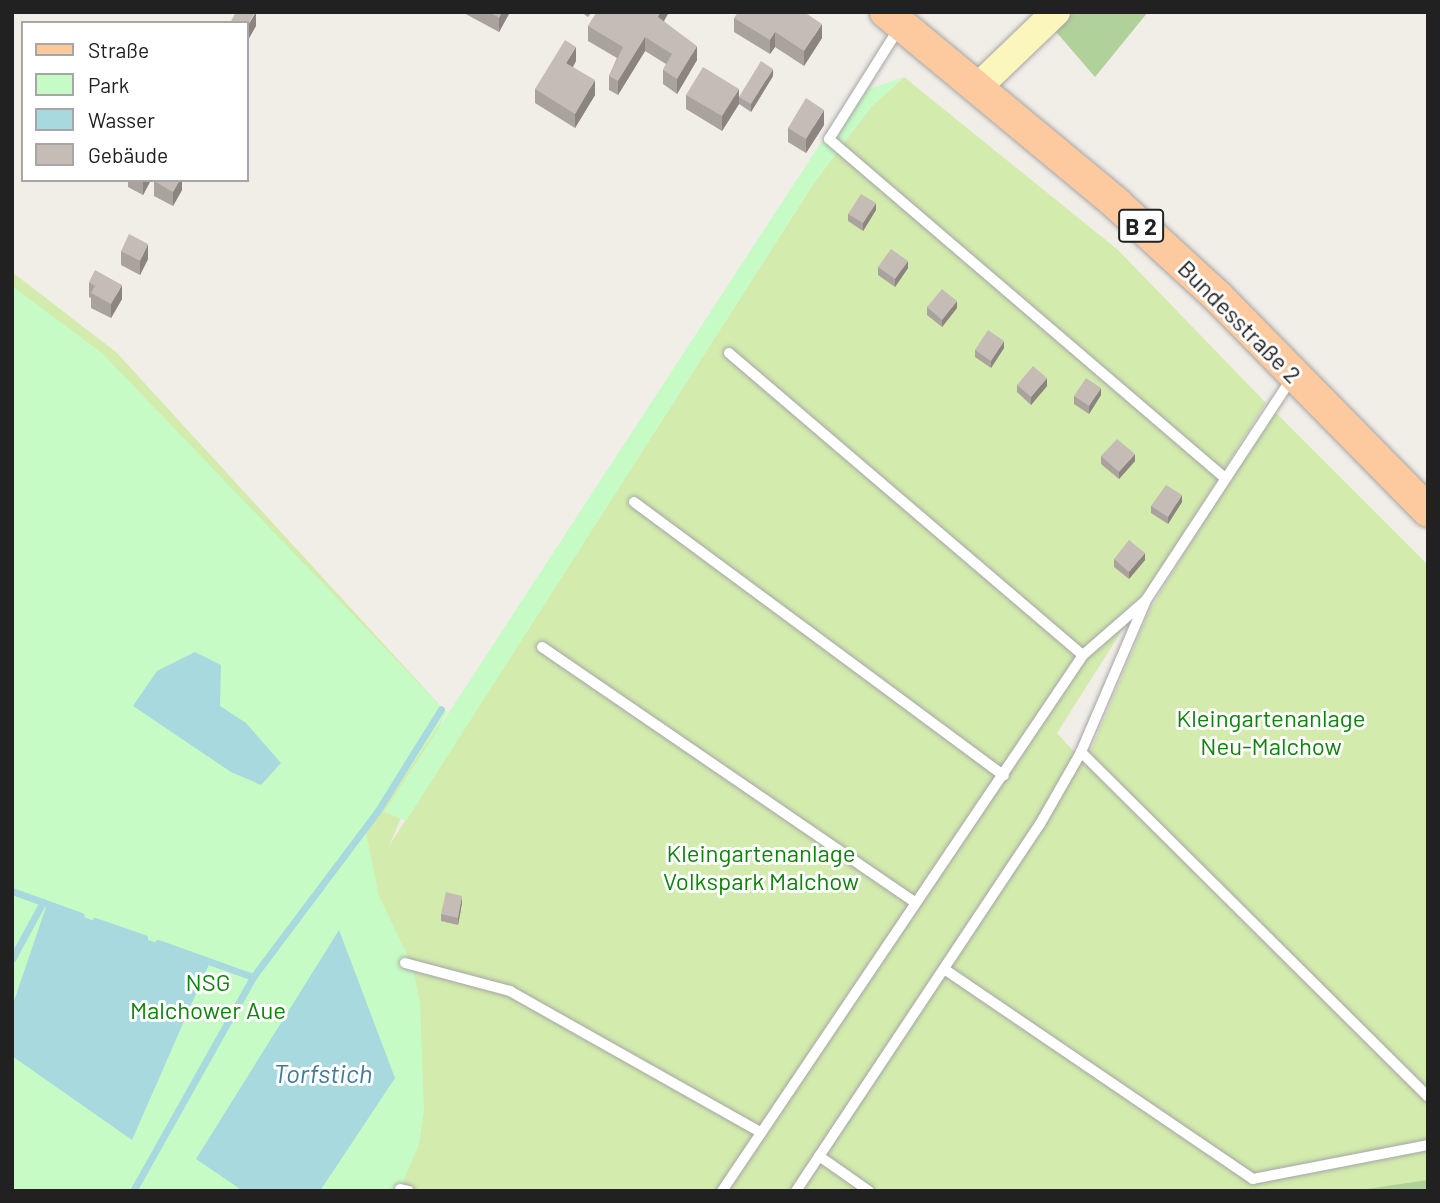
<!DOCTYPE html>
<html>
<head>
<meta charset="utf-8">
<style>
  body { margin:0 }
  #map { position:relative; width:1440px; height:1203px; overflow:hidden; background:#f1ede7; font-family:Barlow,sans-serif }
  div>[style] { position:absolute }
  .grass>* { inset:0; background:#d3ebad }
  .forest>* { inset:0; background:#b1d19b }
  .park>* { inset:0; background:#c7fbc5 }
  .water>* { inset:0; background:#a7d9df }
  .stream>* { height:7px; margin:-3.5px; padding:0 3.5px; transform-origin:3.5px; border-radius:3.5px; background:#a7d9df }
  .roads { filter:drop-shadow(0 0 2px #a5a5a5) drop-shadow(0 0 2px #a5a5a5) }
  .service>* { height:10px; margin:-5px; padding:0 5px; transform-origin:5px; border-radius:5px; background:#fff }
  .secondary>* { height:28px; margin:-14px; padding:0 14px; transform-origin:14px; border-radius:14px; background:#fbf7bc }
  .primary>* { height:32px; margin:-16px; padding:0 16px; transform-origin:16px; border-radius:16px; background:#fdcaa0 }
  .wall>* { inset:0; background:#aaa29d }
  .shaded-wall>* { inset:0; background:#8b847f }
  .building>* { inset:0; background:#c6bcb6 }
  span { translate:-50% -50%; white-space:nowrap; text-align:center; line-height:1.15; -webkit-text-stroke:6px #fff; paint-order:stroke }
  .shield-label span { padding:2px 5px; background:#fff; border:2px solid; border-radius:5px; -webkit-text-stroke-width:0 }
  .shield-label { font-size:23px; color:#212121; font-weight:700 }
  .street-label { font-size:24px; color:#212121 }
  .park-label { font-size:24px; color:#0e840a }
  .water-label { font-size:26px; color:#41799b; font-style:italic }
  .frame { position:absolute; inset:0; border:14px solid #212121; pointer-events:none }
  .legend { position:absolute; left:21px; top:21px; width:228px; height:161px; box-sizing:border-box; background:#fff; border:2px solid #a6a6a6; margin:0; padding:9px 12px; list-style:none; font-size:21px; color:#212121 }
  .legend li { display:flex; align-items:center; gap:14px; height:35px }
  .legend b { width:35px; border:2px solid #a6a6a6 }
</style>
</head>
<body>
<div id="map">
  <div class="grass">
    <i style="clip-path:polygon(904px 77px,1118px 250px,1266px 403px,1057px 733px,1085px 764px,1150px 609px,1273px 410px,1428px 565px,1428px 1191px,12px 1191px,12px 272px,116px 352px,446px 712px,389px 846px,814px 183px,871px 107px)"></i>
  </div>
  <div class="forest">
    <i style="clip-path:polygon(1039px 12px,1148px 12px,1095px 77px)"></i>
    <i style="clip-path:polygon(1428px 1180px,1428px 1191px,1353px 1191px)"></i>
  </div>
  <div class="park">
    <i style="clip-path:polygon(904px 77px,871px 107px,814px 183px,406px 821px,384px 812px,852px 95px)"></i>
    <i style="clip-path:polygon(12px 286px,102px 353px,447px 713px,366px 833px,379px 896px,412px 965px,420px 1002px,424px 1111px,419px 1144px,403px 1182px,408px 1191px,12px 1191px)"></i>
  </div>
  <div class="water">
    <i style="clip-path:polygon(195px 652px,221px 665px,220px 706px,246px 723px,281px 763px,261px 785px,231px 772px,133px 706px,157px 671px)"></i>
    <i style="clip-path:polygon(47px 904px,210px 962px,132px 1140px,12px 1056px,12px 1007px)"></i>
    <i style="clip-path:polygon(339px 930px,395px 1078px,320px 1191px,243px 1191px,196px 1159px)"></i>
  </div>
  <div class="stream">
    <i style="left:12px;top:891px;width:73px;rotate:19.9deg"></i>
    <i style="left:95px;top:921px;width:52px;rotate:19.1deg"></i>
    <i style="left:158px;top:943px;width:101px;rotate:19.7deg"></i>
    <i style="left:12px;top:959px;width:65px;rotate:-61.5deg"></i>
    <i style="left:133px;top:1191px;width:245px;rotate:-60.7deg"></i>
    <i style="left:253px;top:977px;width:206px;rotate:-53.1deg"></i>
    <i style="left:377px;top:812px;width:121px;rotate:-58.1deg"></i>
  </div>
  <div class="roads">
    <div class="service">
      <i style="left:899px;top:28px;width:131px;rotate:122.2deg"></i>
      <i style="left:829px;top:139px;width:521px;rotate:40.57deg"></i>
      <i style="left:729px;top:353px;width:465px;rotate:40.5deg"></i>
      <i style="left:634px;top:502px;width:460px;rotate:36.5deg"></i>
      <i style="left:542px;top:647px;width:453px;rotate:34.4deg"></i>
      <i style="left:1081px;top:752px;width:489px;rotate:44.8deg"></i>
      <i style="left:405px;top:963px;width:109px;rotate:14.9deg"></i>
      <i style="left:510px;top:991px;width:287px;rotate:29.4deg"></i>
      <i style="left:947px;top:971px;width:370px;rotate:34.2deg"></i>
      <i style="left:1253px;top:1179px;width:178px;rotate:-11deg"></i>
      <i style="left:819px;top:1156px;width:61px;rotate:35deg"></i>
      <i style="left:400px;top:1189px;width:9px;rotate:13deg"></i>
      <i style="left:722px;top:1191px;width:646px;rotate:-56.04deg"></i>
      <i style="left:1083px;top:655px;width:81px;rotate:-41deg"></i>
      <i style="left:796px;top:1191px;width:441px;rotate:-56.4deg"></i>
      <i style="left:1040px;top:824px;width:83px;rotate:-60.3deg"></i>
      <i style="left:1081px;top:752px;width:165px;rotate:-66.8deg"></i>
      <i style="left:1146px;top:600px;width:266px;rotate:-56.7deg"></i>
    </div>
    <div class="secondary">
      <i style="left:979px;top:86px;width:107px;rotate:-43.9deg"></i>
    </div>
    <div class="primary">
      <i style="left:886px;top:12px;width:300px;rotate:39.7deg"></i>
      <i style="left:1117px;top:204px;width:136px;rotate:42.6deg"></i>
      <i style="left:1217px;top:296px;width:301px;rotate:45.5deg"></i>
    </div>
  </div>
  <div class="wall">
    <i style="clip-path:polygon(462px 12px,510px 12px,499px 32px)"></i>
    <i style="clip-path:polygon(581px 12px,592px 12px,588px 17px)"></i>
    <i style="clip-path:polygon(597px 12px,669px 12px,664px 21px,697px 60px,677px 94px,663px 84px,663px 70px,666px 64px,645px 51px,618px 95px,609px 90px,609px 76px,617px 58px,588px 41px,588px 26px)"></i>
    <i style="clip-path:polygon(734px 18px,822px 38px,804px 66px,775px 47px,770px 54px,734px 32px)"></i>
    <i style="clip-path:polygon(576px 61px,573px 67px,595px 95px,575px 128px,535px 103px,535px 89px)"></i>
    <i style="clip-path:polygon(773px 76px,751px 112px,739px 104px,722px 131px,686px 109px,686px 95px,739px 97px)"></i>
    <i style="clip-path:polygon(824px 125px,806px 153px,788px 142px,788px 128px)"></i>
    <i style="clip-path:polygon(128px 180px,151px 180px,143px 195px,128px 187px)"></i>
    <i style="clip-path:polygon(182px 180px,182px 190px,173px 206px,154px 196px,154px 181px)"></i>
    <i style="clip-path:polygon(876px 210px,863px 231px,848px 221px,848px 214px)"></i>
    <i style="clip-path:polygon(121px 251px,148px 259px,140px 275px,121px 265px)"></i>
    <i style="clip-path:polygon(878px 267px,908px 268px,895px 287px,878px 275px)"></i>
    <i style="clip-path:polygon(89px 282px,122px 299px,111px 318px,91px 308px,91px 298px,89px 297px)"></i>
    <i style="clip-path:polygon(927px 307px,957px 308px,942px 327px,927px 315px)"></i>
    <i style="clip-path:polygon(1004px 348px,991px 368px,975px 357px,975px 350px)"></i>
    <i style="clip-path:polygon(1017px 385px,1047px 386px,1031px 405px,1017px 392px)"></i>
    <i style="clip-path:polygon(1101px 395px,1089px 414px,1074px 404px,1074px 396px)"></i>
    <i style="clip-path:polygon(1101px 456px,1135px 461px,1119px 479px,1101px 464px)"></i>
    <i style="clip-path:polygon(1182px 502px,1168px 524px,1151px 513px,1151px 506px)"></i>
    <i style="clip-path:polygon(1114px 559px,1145px 560px,1129px 579px,1114px 567px)"></i>
    <i style="clip-path:polygon(462px 903px,458px 925px,441px 921px,441px 914px)"></i>
  </div>
  <div class="shaded-wall">
    <i style="clip-path:polygon(256px 12px,256px 26px,247px 42px,247px 27px)"></i>
    <i style="clip-path:polygon(502px 12px,510px 12px,499px 32px,499px 18px)"></i>
    <i style="clip-path:polygon(660px 12px,669px 12px,658px 31px,658px 17px)"></i>
    <i style="clip-path:polygon(822px 24px,822px 38px,804px 66px,804px 51px)"></i>
    <i style="clip-path:polygon(775px 32px,775px 47px,770px 54px,770px 40px)"></i>
    <i style="clip-path:polygon(645px 37px,645px 51px,618px 95px,618px 81px)"></i>
    <i style="clip-path:polygon(697px 46px,697px 60px,677px 94px,677px 79px)"></i>
    <i style="clip-path:polygon(576px 47px,576px 61px,566px 78px,566px 63px)"></i>
    <i style="clip-path:polygon(773px 69px,773px 76px,751px 112px,751px 104px)"></i>
    <i style="clip-path:polygon(595px 80px,595px 95px,575px 128px,575px 114px)"></i>
    <i style="clip-path:polygon(739px 89px,739px 104px,722px 131px,722px 116px)"></i>
    <i style="clip-path:polygon(824px 110px,824px 125px,806px 153px,806px 139px)"></i>
    <i style="clip-path:polygon(143px 180px,151px 180px,143px 195px)"></i>
    <i style="clip-path:polygon(180px 180px,182px 180px,182px 190px,173px 206px,173px 192px)"></i>
    <i style="clip-path:polygon(876px 203px,876px 210px,863px 231px,863px 223px)"></i>
    <i style="clip-path:polygon(148px 244px,148px 259px,140px 275px,140px 261px)"></i>
    <i style="clip-path:polygon(908px 261px,908px 268px,895px 287px,895px 279px)"></i>
    <i style="clip-path:polygon(122px 285px,122px 299px,111px 318px,111px 304px)"></i>
    <i style="clip-path:polygon(957px 301px,957px 308px,942px 327px,942px 320px)"></i>
    <i style="clip-path:polygon(1004px 341px,1004px 348px,991px 368px,991px 361px)"></i>
    <i style="clip-path:polygon(1047px 378px,1047px 386px,1031px 405px,1031px 397px)"></i>
    <i style="clip-path:polygon(1101px 388px,1101px 395px,1089px 414px,1089px 406px)"></i>
    <i style="clip-path:polygon(1135px 454px,1135px 461px,1119px 479px,1119px 472px)"></i>
    <i style="clip-path:polygon(1182px 495px,1182px 502px,1168px 524px,1168px 517px)"></i>
    <i style="clip-path:polygon(1145px 553px,1145px 560px,1129px 579px,1129px 572px)"></i>
    <i style="clip-path:polygon(462px 896px,462px 903px,458px 925px,458px 918px)"></i>
  </div>
  <div class="building">
    <i style="clip-path:polygon(236px 12px,255px 12px,247px 27px,247px 23px,230px 23px)"></i>
    <i style="clip-path:polygon(489px 12px,502px 12px,499px 18px)"></i>
    <i style="clip-path:polygon(597px 12px,660px 12px,658px 17px,697px 46px,677px 79px,663px 70px,672px 54px,645px 37px,618px 81px,609px 76px,623px 47px,588px 26px)"></i>
    <i style="clip-path:polygon(738px 12px,804px 12px,822px 24px,804px 51px,775px 32px,770px 40px,734px 18px)"></i>
    <i style="clip-path:polygon(565px 40px,576px 47px,566px 63px,595px 80px,575px 114px,535px 89px)"></i>
    <i style="clip-path:polygon(761px 61px,773px 69px,751px 104px,739px 97px)"></i>
    <i style="clip-path:polygon(703px 67px,739px 89px,722px 116px,686px 95px)"></i>
    <i style="clip-path:polygon(806px 98px,824px 110px,806px 139px,788px 128px)"></i>
    <i style="clip-path:polygon(154px 180px,180px 180px,173px 192px,154px 181px)"></i>
    <i style="clip-path:polygon(861px 194px,876px 203px,863px 223px,848px 214px)"></i>
    <i style="clip-path:polygon(129px 234px,148px 244px,140px 261px,121px 251px)"></i>
    <i style="clip-path:polygon(891px 249px,908px 261px,895px 279px,878px 267px)"></i>
    <i style="clip-path:polygon(95px 270px,122px 285px,111px 304px,91px 293px,95px 286px,89px 282px)"></i>
    <i style="clip-path:polygon(942px 289px,957px 301px,942px 320px,927px 307px)"></i>
    <i style="clip-path:polygon(988px 330px,1004px 341px,991px 361px,975px 350px)"></i>
    <i style="clip-path:polygon(1033px 366px,1047px 378px,1031px 397px,1017px 385px)"></i>
    <i style="clip-path:polygon(1086px 378px,1101px 388px,1089px 406px,1074px 396px)"></i>
    <i style="clip-path:polygon(1117px 439px,1135px 454px,1119px 472px,1101px 456px)"></i>
    <i style="clip-path:polygon(1166px 485px,1182px 495px,1168px 517px,1151px 506px)"></i>
    <i style="clip-path:polygon(1129px 540px,1145px 553px,1129px 572px,1114px 559px)"></i>
    <i style="clip-path:polygon(446px 892px,462px 896px,458px 918px,441px 914px)"></i>
  </div>
  <div class="shield-label">
    <span style="left:1141px;top:226px">B 2</span>
  </div>
  <div class="street-label">
    <span style="left:1240px;top:321px;rotate:45deg">Bundesstraße 2</span>
  </div>
  <div class="park-label">
    <span style="left:1271px;top:732px">Kleingartenanlage<br>Neu-Malchow</span>
    <span style="left:761px;top:867px">Kleingartenanlage<br>Volkspark Malchow</span>
    <span style="left:208px;top:996px">NSG<br>Malchower Aue</span>
  </div>
  <div class="water-label">
    <span style="left:323px;top:1073px">Torfstich</span>
  </div>
  <div class="frame"></div>
  <ul class="legend">
  <li><b style="height:9px;background:#fdcaa0"></b>Straße</li>
  <li><b style="height:19px;background:#c7fbc5"></b>Park</li>
  <li><b style="height:19px;background:#a7d9df"></b>Wasser</li>
  <li><b style="height:19px;background:#c6bcb6"></b>Gebäude</li>
  </ul>
</div>
</body>
</html>
